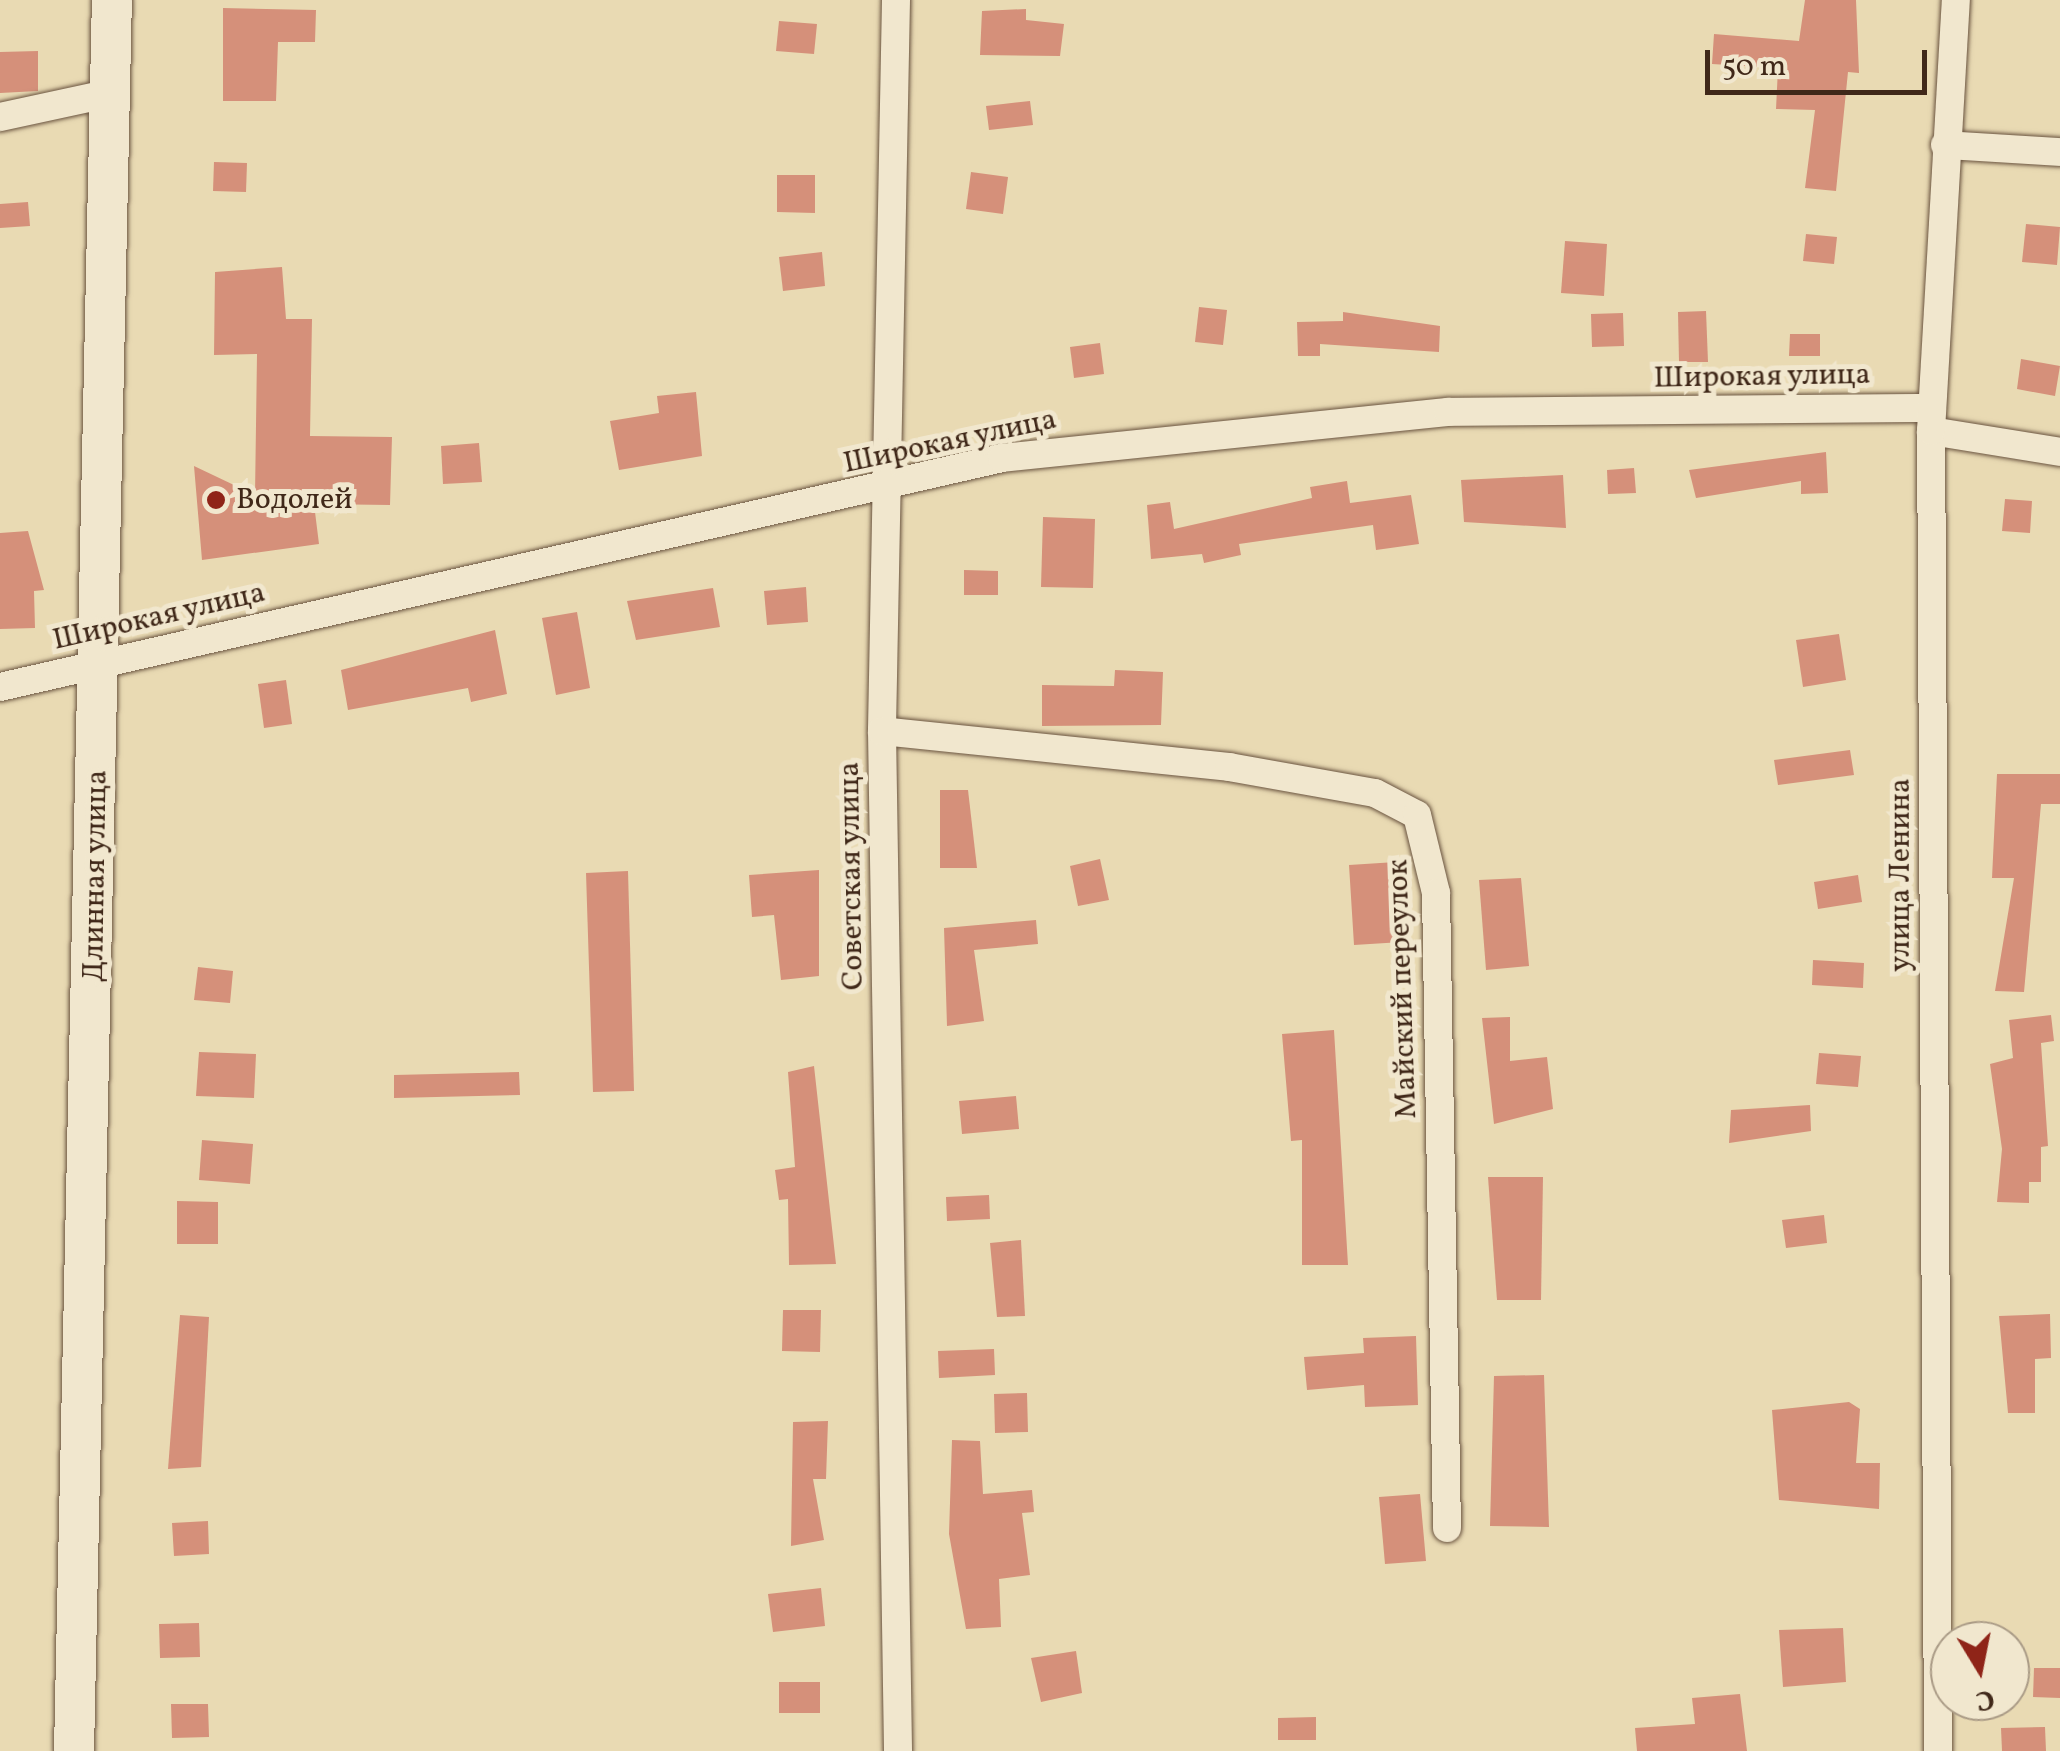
<!DOCTYPE html>
<html>
<head>
<meta charset="utf-8">
<style>
  body { margin:0 }
  #map { position:relative; width:2060px; height:1751px; overflow:hidden; background:#e9dab3; font-family:Vollkorn,serif }
  div>[style] { position:absolute }
  .building>* { inset:0; background:#d5907a }
  .roads { filter:drop-shadow(0 0 2px #6a5440) drop-shadow(0 0 2px #6a5440) }
  .minor>* { height:28px; margin:-14px; padding:0 14px; transform-origin:14px; border-radius:14px; background:#f1e7ce }
  .secondary>* { height:40px; margin:-20px; padding:0 20px; transform-origin:20px; border-radius:20px; background:#f1e7ce }
  .dots>* { width:28px; height:28px; translate:-50% -50%; box-sizing:border-box; border:5px solid #f1e7ce; border-radius:50% }
  span { translate:-50% -50%; white-space:nowrap; text-align:center; line-height:1.15; -webkit-text-stroke:10px #f1e7ce; paint-order:stroke }
  .street-label { font-size:30px; color:#402819 }
  .poi-label { font-size:30px; color:#402819 }
  .left { translate:0 -50%; text-align:left }
  .north { position:absolute; left:1930px; top:1621px; width:100px; height:100px; box-sizing:border-box; background:#f1e7ce; border:2px solid #aa9b86; border-radius:50%; rotate:170deg; font-size:28px; font-weight:700; line-height:40px; text-align:center; color:#402819 }
  .north::after { content:''; display:block; margin:auto; width:35px; height:45px; background:#8f2418; clip-path:polygon(50% 0,100% 100%,50% 72%,0 100%) }
  .scale { position:absolute; left:1705px; top:50px; width:222px; height:45px; box-sizing:border-box; border:5px solid #402819; border-top:0; padding-left:12px; font-size:30px; line-height:35px; white-space:nowrap; color:#402819; -webkit-text-stroke:8px #f1e7ce; paint-order:stroke }
</style>
</head>
<body>
<div id="map">
  <div class="building">
    <i style="clip-path:polygon(1805px 0,1856px 0,1859px 73px,1848px 72px,1836px 191px,1805px 188px,1815px 110px,1776px 109px,1778px 68px,1712px 64px,1714px 34px,1799px 41px)"></i>
    <i style="clip-path:polygon(223px 8px,316px 10px,315px 42px,278px 42px,276px 101px,223px 101px)"></i>
    <i style="clip-path:polygon(1026px 9px,1026px 20px,1064px 24px,1060px 56px,980px 55px,982px 11px)"></i>
    <i style="clip-path:polygon(779px 21px,817px 24px,814px 54px,776px 51px)"></i>
    <i style="clip-path:polygon(38px 51px,38px 91px,0 93px,0 52px)"></i>
    <i style="clip-path:polygon(1030px 101px,1033px 125px,989px 130px,986px 106px)"></i>
    <i style="clip-path:polygon(214px 162px,247px 163px,246px 192px,213px 191px)"></i>
    <i style="clip-path:polygon(971px 172px,1008px 177px,1003px 214px,966px 209px)"></i>
    <i style="clip-path:polygon(777px 175px,815px 175px,815px 213px,777px 212px)"></i>
    <i style="clip-path:polygon(28px 202px,30px 226px,0 228px,0 204px)"></i>
    <i style="clip-path:polygon(2026px 224px,2060px 227px,2057px 265px,2022px 262px)"></i>
    <i style="clip-path:polygon(1806px 234px,1837px 237px,1834px 264px,1803px 261px)"></i>
    <i style="clip-path:polygon(1565px 241px,1607px 244px,1604px 296px,1561px 293px)"></i>
    <i style="clip-path:polygon(822px 252px,825px 286px,783px 291px,779px 257px)"></i>
    <i style="clip-path:polygon(282px 267px,286px 319px,312px 319px,310px 436px,392px 437px,390px 505px,314px 504px,319px 544px,202px 560px,194px 466px,255px 495px,257px 354px,214px 355px,215px 272px)"></i>
    <i style="clip-path:polygon(1199px 307px,1227px 310px,1223px 345px,1195px 342px)"></i>
    <i style="clip-path:polygon(1706px 311px,1708px 362px,1679px 362px,1678px 312px)"></i>
    <i style="clip-path:polygon(1343px 312px,1440px 326px,1439px 352px,1320px 344px,1320px 356px,1298px 356px,1297px 322px,1343px 321px)"></i>
    <i style="clip-path:polygon(1623px 313px,1624px 346px,1592px 347px,1591px 314px)"></i>
    <i style="clip-path:polygon(1790px 334px,1820px 334px,1820px 356px,1789px 356px)"></i>
    <i style="clip-path:polygon(1100px 343px,1104px 374px,1074px 378px,1070px 347px)"></i>
    <i style="clip-path:polygon(2021px 359px,2060px 366px,2055px 396px,2017px 389px)"></i>
    <i style="clip-path:polygon(696px 392px,702px 456px,619px 470px,610px 421px,659px 413px,657px 396px)"></i>
    <i style="clip-path:polygon(479px 443px,482px 482px,443px 484px,441px 446px)"></i>
    <i style="clip-path:polygon(1826px 452px,1828px 493px,1801px 494px,1801px 481px,1696px 498px,1689px 470px)"></i>
    <i style="clip-path:polygon(1634px 468px,1636px 493px,1608px 494px,1607px 470px)"></i>
    <i style="clip-path:polygon(1563px 475px,1566px 528px,1464px 522px,1461px 480px)"></i>
    <i style="clip-path:polygon(1347px 481px,1350px 503px,1411px 495px,1419px 544px,1376px 550px,1373px 525px,1239px 544px,1241px 555px,1204px 563px,1202px 554px,1151px 559px,1147px 505px,1170px 502px,1174px 529px,1312px 498px,1310px 487px)"></i>
    <i style="clip-path:polygon(2005px 499px,2032px 501px,2030px 533px,2002px 531px)"></i>
    <i style="clip-path:polygon(1043px 517px,1095px 519px,1093px 588px,1041px 587px)"></i>
    <i style="clip-path:polygon(28px 531px,44px 590px,34px 591px,35px 628px,0 629px,0 533px)"></i>
    <i style="clip-path:polygon(964px 570px,998px 571px,998px 595px,964px 595px)"></i>
    <i style="clip-path:polygon(806px 587px,808px 622px,767px 625px,764px 591px)"></i>
    <i style="clip-path:polygon(713px 588px,720px 627px,636px 640px,627px 601px)"></i>
    <i style="clip-path:polygon(577px 612px,590px 688px,556px 695px,542px 618px)"></i>
    <i style="clip-path:polygon(495px 630px,507px 694px,471px 702px,468px 688px,348px 710px,341px 670px)"></i>
    <i style="clip-path:polygon(1839px 634px,1846px 680px,1803px 687px,1796px 640px)"></i>
    <i style="clip-path:polygon(1115px 670px,1163px 672px,1161px 725px,1042px 726px,1042px 685px,1114px 686px)"></i>
    <i style="clip-path:polygon(286px 680px,292px 724px,264px 728px,258px 684px)"></i>
    <i style="clip-path:polygon(1850px 750px,1854px 775px,1778px 785px,1774px 760px)"></i>
    <i style="clip-path:polygon(1997px 774px,2060px 774px,2060px 804px,2041px 804px,2024px 992px,1995px 991px,2014px 878px,1992px 878px)"></i>
    <i style="clip-path:polygon(940px 790px,968px 790px,977px 868px,940px 868px)"></i>
    <i style="clip-path:polygon(1100px 859px,1109px 900px,1078px 906px,1070px 866px)"></i>
    <i style="clip-path:polygon(1396px 862px,1402px 942px,1354px 945px,1349px 865px)"></i>
    <i style="clip-path:polygon(819px 870px,819px 976px,781px 980px,774px 915px,752px 917px,749px 875px)"></i>
    <i style="clip-path:polygon(628px 871px,634px 1091px,593px 1092px,586px 873px)"></i>
    <i style="clip-path:polygon(1858px 875px,1862px 902px,1818px 909px,1814px 882px)"></i>
    <i style="clip-path:polygon(1521px 878px,1529px 966px,1486px 970px,1479px 880px)"></i>
    <i style="clip-path:polygon(1036px 920px,1038px 944px,974px 950px,984px 1021px,947px 1026px,944px 928px)"></i>
    <i style="clip-path:polygon(1813px 960px,1864px 963px,1863px 988px,1812px 985px)"></i>
    <i style="clip-path:polygon(198px 967px,233px 971px,230px 1003px,194px 1000px)"></i>
    <i style="clip-path:polygon(2051px 1015px,2054px 1041px,2041px 1043px,2048px 1146px,2041px 1147px,2041px 1182px,2029px 1182px,2029px 1203px,1997px 1202px,2002px 1149px,1990px 1064px,2013px 1058px,2009px 1020px)"></i>
    <i style="clip-path:polygon(1510px 1017px,1510px 1061px,1547px 1057px,1553px 1109px,1494px 1124px,1482px 1018px)"></i>
    <i style="clip-path:polygon(1334px 1030px,1348px 1265px,1302px 1265px,1302px 1140px,1291px 1141px,1282px 1034px)"></i>
    <i style="clip-path:polygon(199px 1052px,256px 1054px,254px 1098px,196px 1096px)"></i>
    <i style="clip-path:polygon(1819px 1053px,1861px 1056px,1858px 1087px,1816px 1084px)"></i>
    <i style="clip-path:polygon(814px 1066px,836px 1264px,789px 1265px,788px 1199px,779px 1200px,775px 1170px,795px 1167px,788px 1072px)"></i>
    <i style="clip-path:polygon(519px 1072px,520px 1095px,394px 1098px,394px 1075px)"></i>
    <i style="clip-path:polygon(1016px 1096px,1019px 1129px,962px 1134px,959px 1101px)"></i>
    <i style="clip-path:polygon(1810px 1105px,1811px 1131px,1729px 1143px,1731px 1110px)"></i>
    <i style="clip-path:polygon(202px 1140px,253px 1144px,250px 1184px,199px 1180px)"></i>
    <i style="clip-path:polygon(1488px 1177px,1543px 1177px,1541px 1300px,1497px 1300px)"></i>
    <i style="clip-path:polygon(989px 1195px,990px 1219px,947px 1221px,946px 1197px)"></i>
    <i style="clip-path:polygon(177px 1201px,218px 1202px,218px 1244px,177px 1244px)"></i>
    <i style="clip-path:polygon(1824px 1215px,1827px 1243px,1786px 1248px,1782px 1220px)"></i>
    <i style="clip-path:polygon(1021px 1240px,1025px 1316px,997px 1317px,990px 1243px)"></i>
    <i style="clip-path:polygon(783px 1310px,821px 1310px,820px 1352px,782px 1351px)"></i>
    <i style="clip-path:polygon(2050px 1314px,2051px 1358px,2035px 1359px,2035px 1413px,2008px 1413px,1999px 1316px)"></i>
    <i style="clip-path:polygon(180px 1315px,209px 1317px,201px 1467px,168px 1469px)"></i>
    <i style="clip-path:polygon(1416px 1336px,1418px 1405px,1365px 1407px,1364px 1385px,1307px 1390px,1304px 1357px,1364px 1353px,1363px 1338px)"></i>
    <i style="clip-path:polygon(994px 1349px,995px 1375px,939px 1378px,938px 1351px)"></i>
    <i style="clip-path:polygon(1544px 1375px,1549px 1527px,1490px 1526px,1494px 1376px)"></i>
    <i style="clip-path:polygon(1027px 1393px,1028px 1432px,995px 1433px,994px 1394px)"></i>
    <i style="clip-path:polygon(1849px 1402px,1860px 1409px,1856px 1463px,1880px 1463px,1879px 1509px,1779px 1500px,1772px 1410px)"></i>
    <i style="clip-path:polygon(828px 1421px,826px 1479px,813px 1479px,824px 1540px,791px 1546px,793px 1422px)"></i>
    <i style="clip-path:polygon(952px 1440px,980px 1441px,983px 1494px,1032px 1490px,1034px 1512px,1022px 1513px,1030px 1575px,999px 1579px,1001px 1627px,966px 1629px,949px 1534px)"></i>
    <i style="clip-path:polygon(1420px 1494px,1426px 1561px,1385px 1564px,1379px 1497px)"></i>
    <i style="clip-path:polygon(208px 1521px,209px 1554px,174px 1556px,172px 1523px)"></i>
    <i style="clip-path:polygon(821px 1588px,825px 1626px,773px 1632px,768px 1594px)"></i>
    <i style="clip-path:polygon(199px 1623px,200px 1657px,160px 1658px,159px 1624px)"></i>
    <i style="clip-path:polygon(1843px 1628px,1846px 1682px,1783px 1687px,1779px 1630px)"></i>
    <i style="clip-path:polygon(1076px 1651px,1082px 1693px,1041px 1702px,1031px 1658px)"></i>
    <i style="clip-path:polygon(2034px 1668px,2060px 1668px,2060px 1698px,2033px 1697px)"></i>
    <i style="clip-path:polygon(779px 1682px,820px 1682px,820px 1713px,779px 1713px)"></i>
    <i style="clip-path:polygon(1740px 1694px,1747px 1751px,1637px 1751px,1635px 1728px,1695px 1724px,1692px 1698px)"></i>
    <i style="clip-path:polygon(171px 1704px,208px 1704px,209px 1737px,172px 1738px)"></i>
    <i style="clip-path:polygon(1316px 1717px,1316px 1740px,1278px 1740px,1278px 1718px)"></i>
    <i style="clip-path:polygon(2045px 1727px,2046px 1751px,2002px 1751px,2001px 1728px)"></i>
  </div>
  <div class="roads">
    <div class="minor">
      <i style="left:896px;top:0;width:731px;rotate:91.1deg"></i>
      <i style="left:882px;top:731px;width:1020px;rotate:89.1deg"></i>
      <i style="left:0;top:117px;width:114px;rotate:-12.2deg"></i>
      <i style="left:1945px;top:145px;width:115px;rotate:3.5deg"></i>
      <i style="left:1931px;top:431px;width:131px;rotate:9.2deg"></i>
      <i style="left:0;top:687px;width:1028px;rotate:-12.87deg"></i>
      <i style="left:1002px;top:458px;width:448px;rotate:-5.9deg"></i>
      <i style="left:1448px;top:412px;width:484px;rotate:-0.5deg"></i>
      <i style="left:882px;top:731px;width:349px;rotate:5.9deg"></i>
      <i style="left:1229px;top:767px;width:148px;rotate:10.1deg"></i>
      <i style="left:1375px;top:793px;width:47px;rotate:27.6deg"></i>
      <i style="left:1417px;top:815px;width:80px;rotate:76.3deg"></i>
      <i style="left:1436px;top:893px;width:635px;rotate:89.01deg"></i>
      <i style="left:1938px;top:1751px;width:1320px;rotate:-90.3deg"></i>
      <i style="left:1931px;top:431px;width:432px;rotate:-86.7deg"></i>
    </div>
    <div class="secondary">
      <i style="left:74px;top:1751px;width:1751px;rotate:-88.76deg"></i>
    </div>
  </div>
  <div class="dots">
    <i style="left:216px;top:500px;background:#8f2418"></i>
  </div>
  <div class="street-label">
    <span style="left:1762px;top:377px;rotate:-1deg">Широкая улица</span>
    <span style="left:950px;top:442px;rotate:-12deg">Широкая улица</span>
    <span style="left:159px;top:617px;rotate:-13deg">Широкая улица</span>
    <span style="left:1901px;top:875px;rotate:-90deg">улица Ленина</span>
    <span style="left:96px;top:876px;rotate:-89deg">Длинная улица</span>
    <span style="left:852px;top:876px;rotate:-91deg">Советская улица</span>
    <span style="left:1403px;top:989px;rotate:-92deg">Майский переулок</span>
  </div>
  <div class="poi-label">
    <span class="left" style="left:236px;top:500px">Водолей</span>
  </div>
  <div class="north">С</div>
  <div class="scale">50 m</div>
</div>
</body>
</html>
